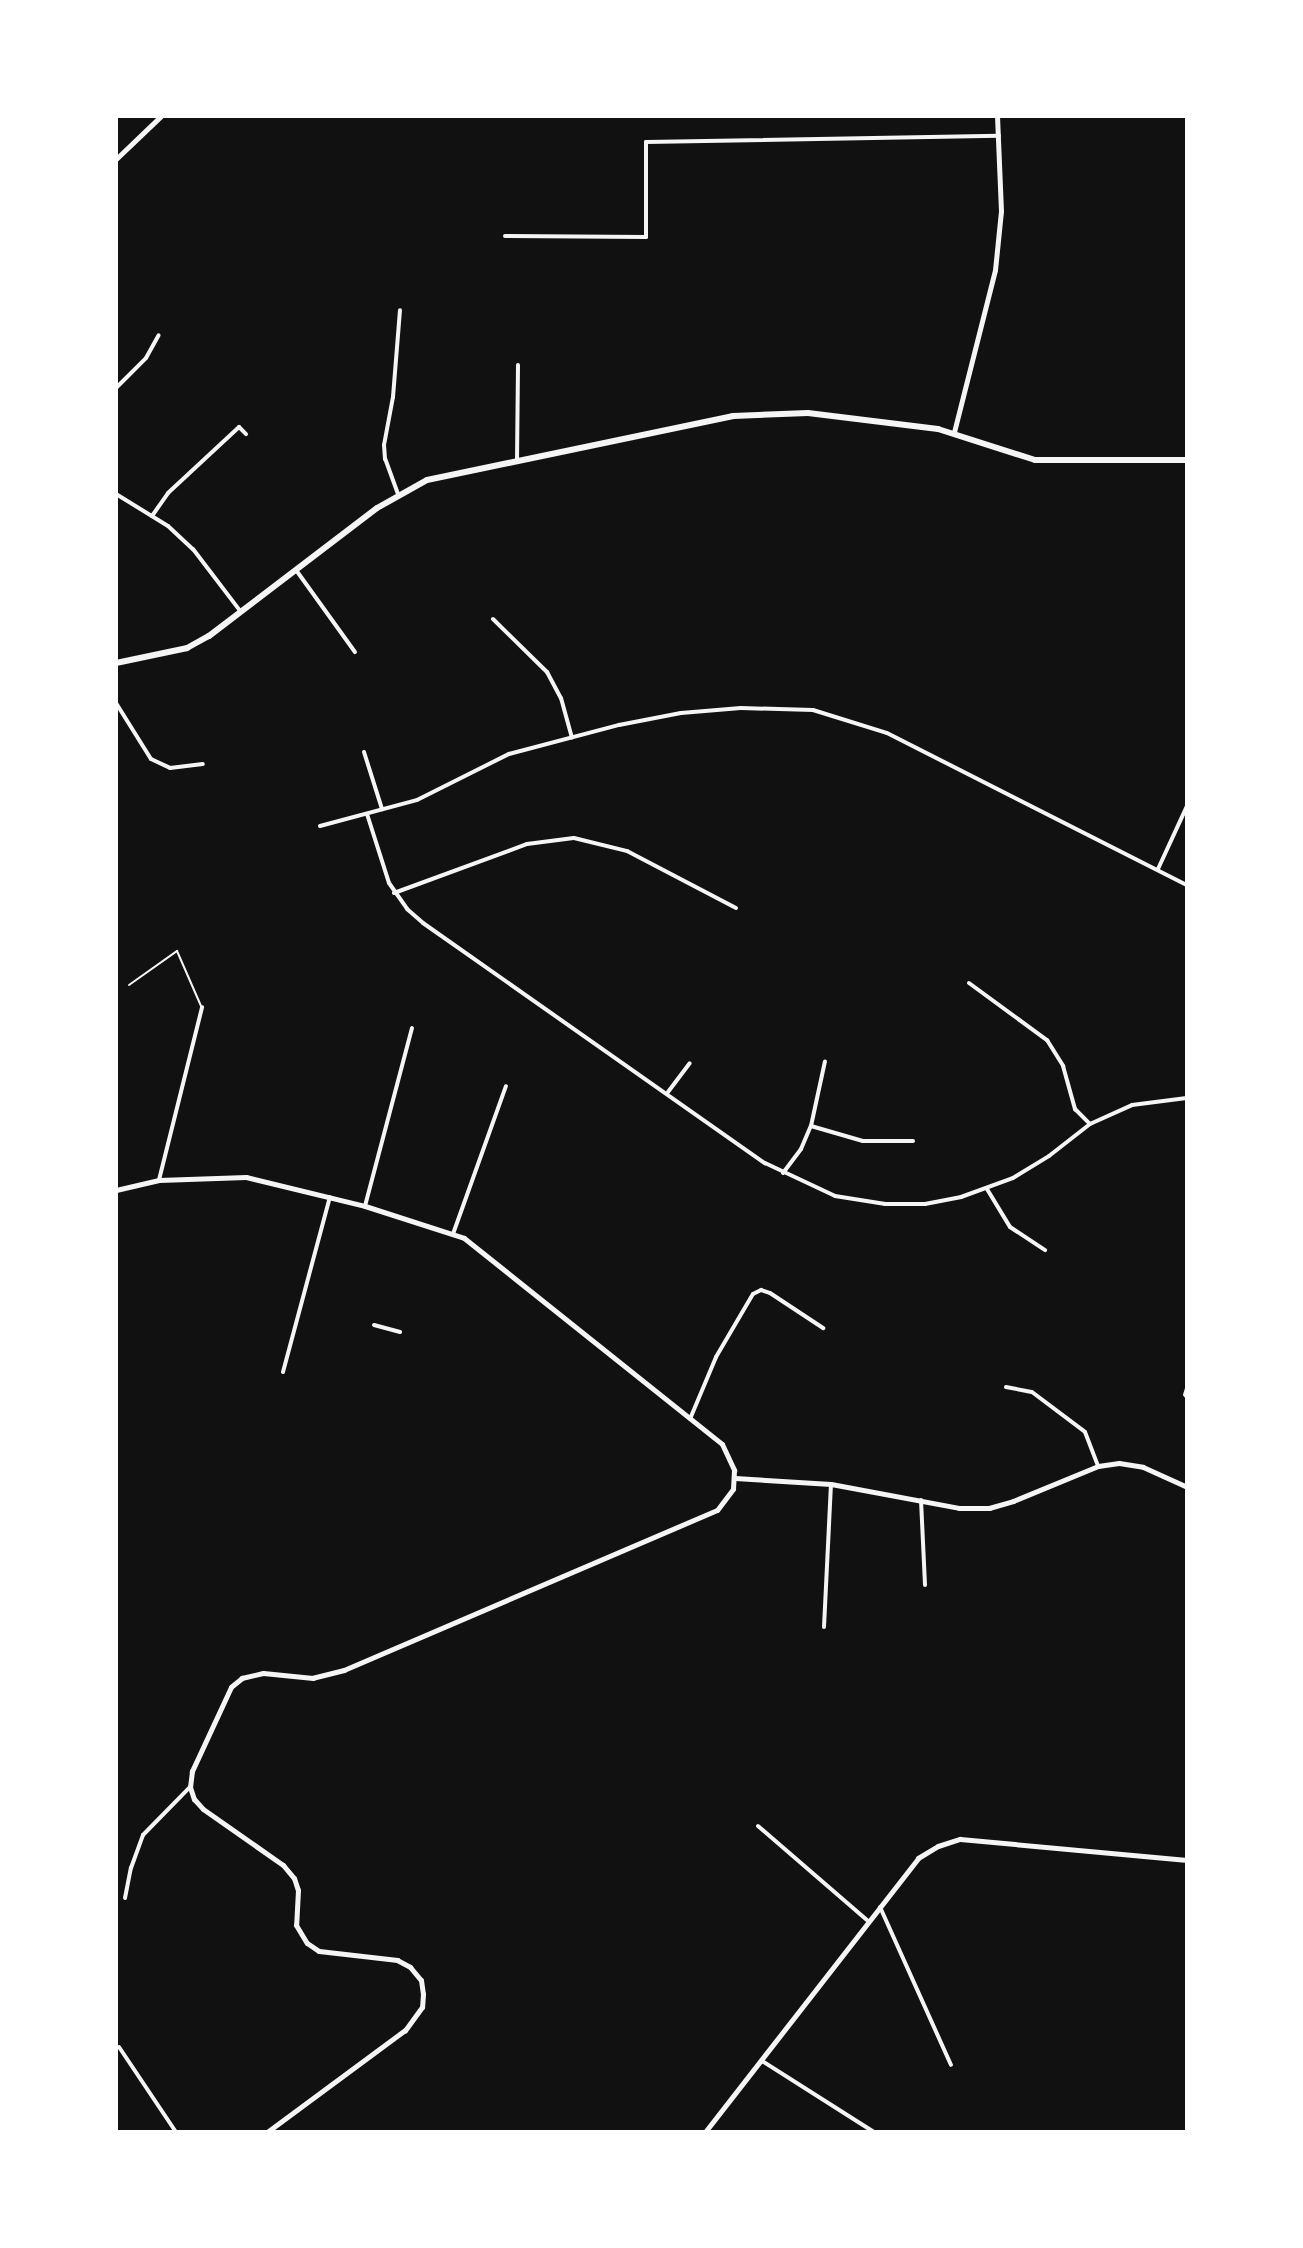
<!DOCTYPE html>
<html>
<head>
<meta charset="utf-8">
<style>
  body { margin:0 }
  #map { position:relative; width:1303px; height:2248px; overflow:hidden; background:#111; font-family:Commissioner,sans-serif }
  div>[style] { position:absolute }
  .service>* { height:2px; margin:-1px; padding:0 1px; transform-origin:1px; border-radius:1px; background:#f5f5f5 }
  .minor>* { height:4px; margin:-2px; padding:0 2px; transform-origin:2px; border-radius:2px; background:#f5f5f5 }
  .tertiary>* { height:5px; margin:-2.5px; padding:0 2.5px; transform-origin:2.5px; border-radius:2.5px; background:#f5f5f5 }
  .secondary>* { height:6px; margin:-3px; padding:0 3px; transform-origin:3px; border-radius:3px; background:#f5f5f5 }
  span { translate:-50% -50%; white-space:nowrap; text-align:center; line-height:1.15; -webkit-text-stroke:6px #fff; paint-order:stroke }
  .frame { position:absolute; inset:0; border:118px solid #fff; pointer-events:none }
</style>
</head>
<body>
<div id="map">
  <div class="service">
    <i style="left:129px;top:985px;width:59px;rotate:-35.3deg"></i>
    <i style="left:177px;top:951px;width:60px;rotate:66.4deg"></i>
    <i style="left:1187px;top:1385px;width:10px;rotate:107deg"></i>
    <i style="left:1184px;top:1395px;width:5px;rotate:53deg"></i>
  </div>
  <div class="minor">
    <i style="left:505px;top:236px;width:141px;rotate:0.4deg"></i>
    <i style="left:646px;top:237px;width:95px;rotate:-90deg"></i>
    <i style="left:646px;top:142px;width:353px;rotate:-1deg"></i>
    <i style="left:116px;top:388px;width:42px;rotate:-45deg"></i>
    <i style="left:146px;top:358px;width:26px;rotate:-61deg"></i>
    <i style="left:517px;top:461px;width:96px;rotate:-89.4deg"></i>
    <i style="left:116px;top:494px;width:61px;rotate:31.6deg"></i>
    <i style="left:168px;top:526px;width:34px;rotate:43deg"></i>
    <i style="left:193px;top:549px;width:79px;rotate:52.7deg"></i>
    <i style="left:398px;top:494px;width:37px;rotate:-110deg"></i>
    <i style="left:385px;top:459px;width:14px;rotate:-94deg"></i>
    <i style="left:384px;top:445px;width:49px;rotate:-79.4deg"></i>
    <i style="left:393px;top:397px;width:87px;rotate:-85.4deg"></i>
    <i style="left:152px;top:516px;width:28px;rotate:-55deg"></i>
    <i style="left:168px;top:493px;width:97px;rotate:-42.9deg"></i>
    <i style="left:239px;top:427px;width:10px;rotate:45deg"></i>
    <i style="left:296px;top:570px;width:101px;rotate:54.3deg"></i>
    <i style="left:493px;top:619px;width:76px;rotate:44.5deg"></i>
    <i style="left:547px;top:672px;width:30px;rotate:62deg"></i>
    <i style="left:561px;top:698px;width:41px;rotate:74.6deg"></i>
    <i style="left:116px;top:703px;width:66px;rotate:58deg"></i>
    <i style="left:151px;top:759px;width:21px;rotate:25deg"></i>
    <i style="left:170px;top:768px;width:33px;rotate:-7deg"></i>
    <i style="left:364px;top:752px;width:60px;rotate:72.5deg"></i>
    <i style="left:367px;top:814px;width:72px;rotate:72.3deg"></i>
    <i style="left:389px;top:883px;width:32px;rotate:55deg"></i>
    <i style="left:407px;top:909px;width:21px;rotate:41deg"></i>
    <i style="left:423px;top:923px;width:418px;rotate:35.1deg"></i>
    <i style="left:765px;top:1163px;width:77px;rotate:25.2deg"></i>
    <i style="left:835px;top:1196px;width:51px;rotate:9.1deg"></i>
    <i style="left:885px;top:1204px;width:40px"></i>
    <i style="left:925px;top:1204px;width:37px;rotate:-11deg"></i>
    <i style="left:961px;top:1197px;width:55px;rotate:-20.1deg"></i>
    <i style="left:1013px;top:1178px;width:42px;rotate:-31.4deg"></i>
    <i style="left:1049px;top:1156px;width:52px;rotate:-38deg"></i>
    <i style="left:1090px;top:1124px;width:46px;rotate:-24.3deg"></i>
    <i style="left:1132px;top:1105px;width:55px;rotate:-7.3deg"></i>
    <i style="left:320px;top:826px;width:100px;rotate:-15deg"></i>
    <i style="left:417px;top:800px;width:103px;rotate:-26.6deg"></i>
    <i style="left:509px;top:754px;width:114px;rotate:-14.8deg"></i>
    <i style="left:619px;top:725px;width:63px;rotate:-11deg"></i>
    <i style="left:681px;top:713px;width:60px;rotate:-4.8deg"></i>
    <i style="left:741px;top:708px;width:72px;rotate:1.6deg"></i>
    <i style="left:813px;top:710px;width:77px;rotate:17.3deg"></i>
    <i style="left:887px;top:733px;width:336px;rotate:26.9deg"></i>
    <i style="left:1158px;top:869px;width:69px;rotate:-65.3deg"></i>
    <i style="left:394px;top:893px;width:142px;rotate:-20.2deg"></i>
    <i style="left:527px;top:844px;width:47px;rotate:-7.3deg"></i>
    <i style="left:574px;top:838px;width:55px;rotate:13.8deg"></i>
    <i style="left:627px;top:851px;width:123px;rotate:27.6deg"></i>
    <i style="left:969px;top:983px;width:97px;rotate:36.2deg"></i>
    <i style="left:1047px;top:1040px;width:31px;rotate:58deg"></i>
    <i style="left:1063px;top:1066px;width:45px;rotate:74.4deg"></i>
    <i style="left:1075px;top:1109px;width:21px;rotate:45deg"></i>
    <i style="left:668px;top:1092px;width:36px;rotate:-53deg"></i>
    <i style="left:811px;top:1126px;width:54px;rotate:16.1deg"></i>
    <i style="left:863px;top:1141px;width:50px"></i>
    <i style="left:783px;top:1173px;width:30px;rotate:-53deg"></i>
    <i style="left:801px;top:1149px;width:25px;rotate:-67deg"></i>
    <i style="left:811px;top:1126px;width:66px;rotate:-77.8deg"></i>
    <i style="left:159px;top:1180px;width:178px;rotate:-76deg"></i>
    <i style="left:987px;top:1189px;width:44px;rotate:58.8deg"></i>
    <i style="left:1010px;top:1227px;width:42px;rotate:33.3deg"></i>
    <i style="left:365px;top:1206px;width:184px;rotate:-75.2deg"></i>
    <i style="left:453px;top:1234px;width:157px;rotate:-70.3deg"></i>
    <i style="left:374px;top:1325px;width:27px;rotate:15deg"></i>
    <i style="left:283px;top:1372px;width:181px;rotate:-75deg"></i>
    <i style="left:1006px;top:1387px;width:26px;rotate:11deg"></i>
    <i style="left:1032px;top:1392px;width:66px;rotate:37deg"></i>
    <i style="left:1085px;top:1432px;width:36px;rotate:69deg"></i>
    <i style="left:690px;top:1419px;width:67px;rotate:-67.2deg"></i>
    <i style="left:716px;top:1357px;width:73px;rotate:-59.6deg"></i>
    <i style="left:753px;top:1294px;width:9px;rotate:-27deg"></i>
    <i style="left:761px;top:1290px;width:9px;rotate:18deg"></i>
    <i style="left:770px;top:1293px;width:64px;rotate:33.4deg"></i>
    <i style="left:921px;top:1500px;width:85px;rotate:87.3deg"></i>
    <i style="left:824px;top:1627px;width:143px;rotate:-87.2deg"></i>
    <i style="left:758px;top:1826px;width:145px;rotate:40.8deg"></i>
    <i style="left:125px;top:1898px;width:31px;rotate:-79deg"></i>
    <i style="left:131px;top:1868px;width:35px;rotate:-70deg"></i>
    <i style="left:143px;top:1835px;width:67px;rotate:-45.6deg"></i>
    <i style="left:880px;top:1907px;width:173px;rotate:65.8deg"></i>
    <i style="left:119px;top:2047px;width:102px;rotate:56.2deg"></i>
    <i style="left:762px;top:2061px;width:133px;rotate:32.4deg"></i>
  </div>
  <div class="tertiary">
    <i style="left:116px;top:159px;width:62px;rotate:-43.7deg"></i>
    <i style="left:954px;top:432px;width:167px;rotate:-75.8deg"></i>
    <i style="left:995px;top:270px;width:59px;rotate:-84.2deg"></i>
    <i style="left:1001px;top:211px;width:95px;rotate:-92.4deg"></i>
    <i style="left:116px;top:1190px;width:44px;rotate:-13.1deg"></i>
    <i style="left:159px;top:1180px;width:87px;rotate:-2deg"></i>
    <i style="left:246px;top:1177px;width:122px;rotate:13.7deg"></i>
    <i style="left:365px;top:1206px;width:104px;rotate:17.9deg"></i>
    <i style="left:464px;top:1238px;width:330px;rotate:38.6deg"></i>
    <i style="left:722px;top:1444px;width:29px;rotate:65deg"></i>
    <i style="left:734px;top:1470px;width:19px;rotate:93deg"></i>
    <i style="left:733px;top:1489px;width:26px;rotate:127deg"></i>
    <i style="left:717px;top:1510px;width:406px;rotate:156.8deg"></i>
    <i style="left:344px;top:1670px;width:32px;rotate:166deg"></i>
    <i style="left:313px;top:1678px;width:50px;rotate:-174.3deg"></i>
    <i style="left:263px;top:1673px;width:22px;rotate:167deg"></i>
    <i style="left:242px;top:1678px;width:14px;rotate:141deg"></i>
    <i style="left:231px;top:1687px;width:93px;rotate:114.9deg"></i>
    <i style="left:192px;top:1771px;width:16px;rotate:97deg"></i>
    <i style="left:190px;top:1787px;width:13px;rotate:72deg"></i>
    <i style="left:194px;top:1799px;width:13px;rotate:48deg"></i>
    <i style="left:203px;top:1809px;width:98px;rotate:35deg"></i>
    <i style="left:283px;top:1865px;width:17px;rotate:50deg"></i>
    <i style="left:294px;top:1878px;width:13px;rotate:72deg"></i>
    <i style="left:298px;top:1890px;width:35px;rotate:93deg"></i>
    <i style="left:296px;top:1925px;width:21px;rotate:59deg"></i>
    <i style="left:307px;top:1943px;width:14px;rotate:34deg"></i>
    <i style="left:319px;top:1951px;width:79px;rotate:6.6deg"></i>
    <i style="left:397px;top:1960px;width:15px;rotate:28deg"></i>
    <i style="left:410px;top:1967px;width:17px;rotate:50deg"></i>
    <i style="left:421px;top:1980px;width:14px;rotate:82deg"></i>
    <i style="left:423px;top:1994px;width:13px;rotate:94deg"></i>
    <i style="left:422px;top:2007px;width:29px;rotate:126deg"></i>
    <i style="left:405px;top:2030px;width:172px;rotate:143.5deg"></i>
    <i style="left:735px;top:1478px;width:96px;rotate:3.6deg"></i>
    <i style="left:831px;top:1484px;width:130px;rotate:10.6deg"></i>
    <i style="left:959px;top:1508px;width:30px"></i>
    <i style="left:989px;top:1508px;width:25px;rotate:-16deg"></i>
    <i style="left:1013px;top:1501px;width:92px;rotate:-22.4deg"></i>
    <i style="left:1098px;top:1466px;width:21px;rotate:-8deg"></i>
    <i style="left:1119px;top:1463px;width:24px;rotate:9deg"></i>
    <i style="left:1143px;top:1467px;width:48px;rotate:24.4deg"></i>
    <i style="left:705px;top:2132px;width:347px;rotate:-52.1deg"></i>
    <i style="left:918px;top:1858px;width:23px;rotate:-31deg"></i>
    <i style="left:938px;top:1846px;width:23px;rotate:-18deg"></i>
    <i style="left:960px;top:1839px;width:228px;rotate:5.3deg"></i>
  </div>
  <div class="secondary">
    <i style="left:116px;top:663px;width:73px;rotate:-11.9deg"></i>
    <i style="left:187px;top:648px;width:25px;rotate:-29deg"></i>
    <i style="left:209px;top:636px;width:211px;rotate:-37.3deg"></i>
    <i style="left:377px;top:508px;width:57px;rotate:-29.2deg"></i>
    <i style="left:427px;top:480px;width:313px;rotate:-11.8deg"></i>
    <i style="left:733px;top:416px;width:75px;rotate:-2.3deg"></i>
    <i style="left:808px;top:413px;width:131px;rotate:7deg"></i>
    <i style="left:938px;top:429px;width:102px;rotate:17.7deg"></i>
    <i style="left:1035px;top:460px;width:152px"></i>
  </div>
  <div class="frame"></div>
</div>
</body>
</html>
